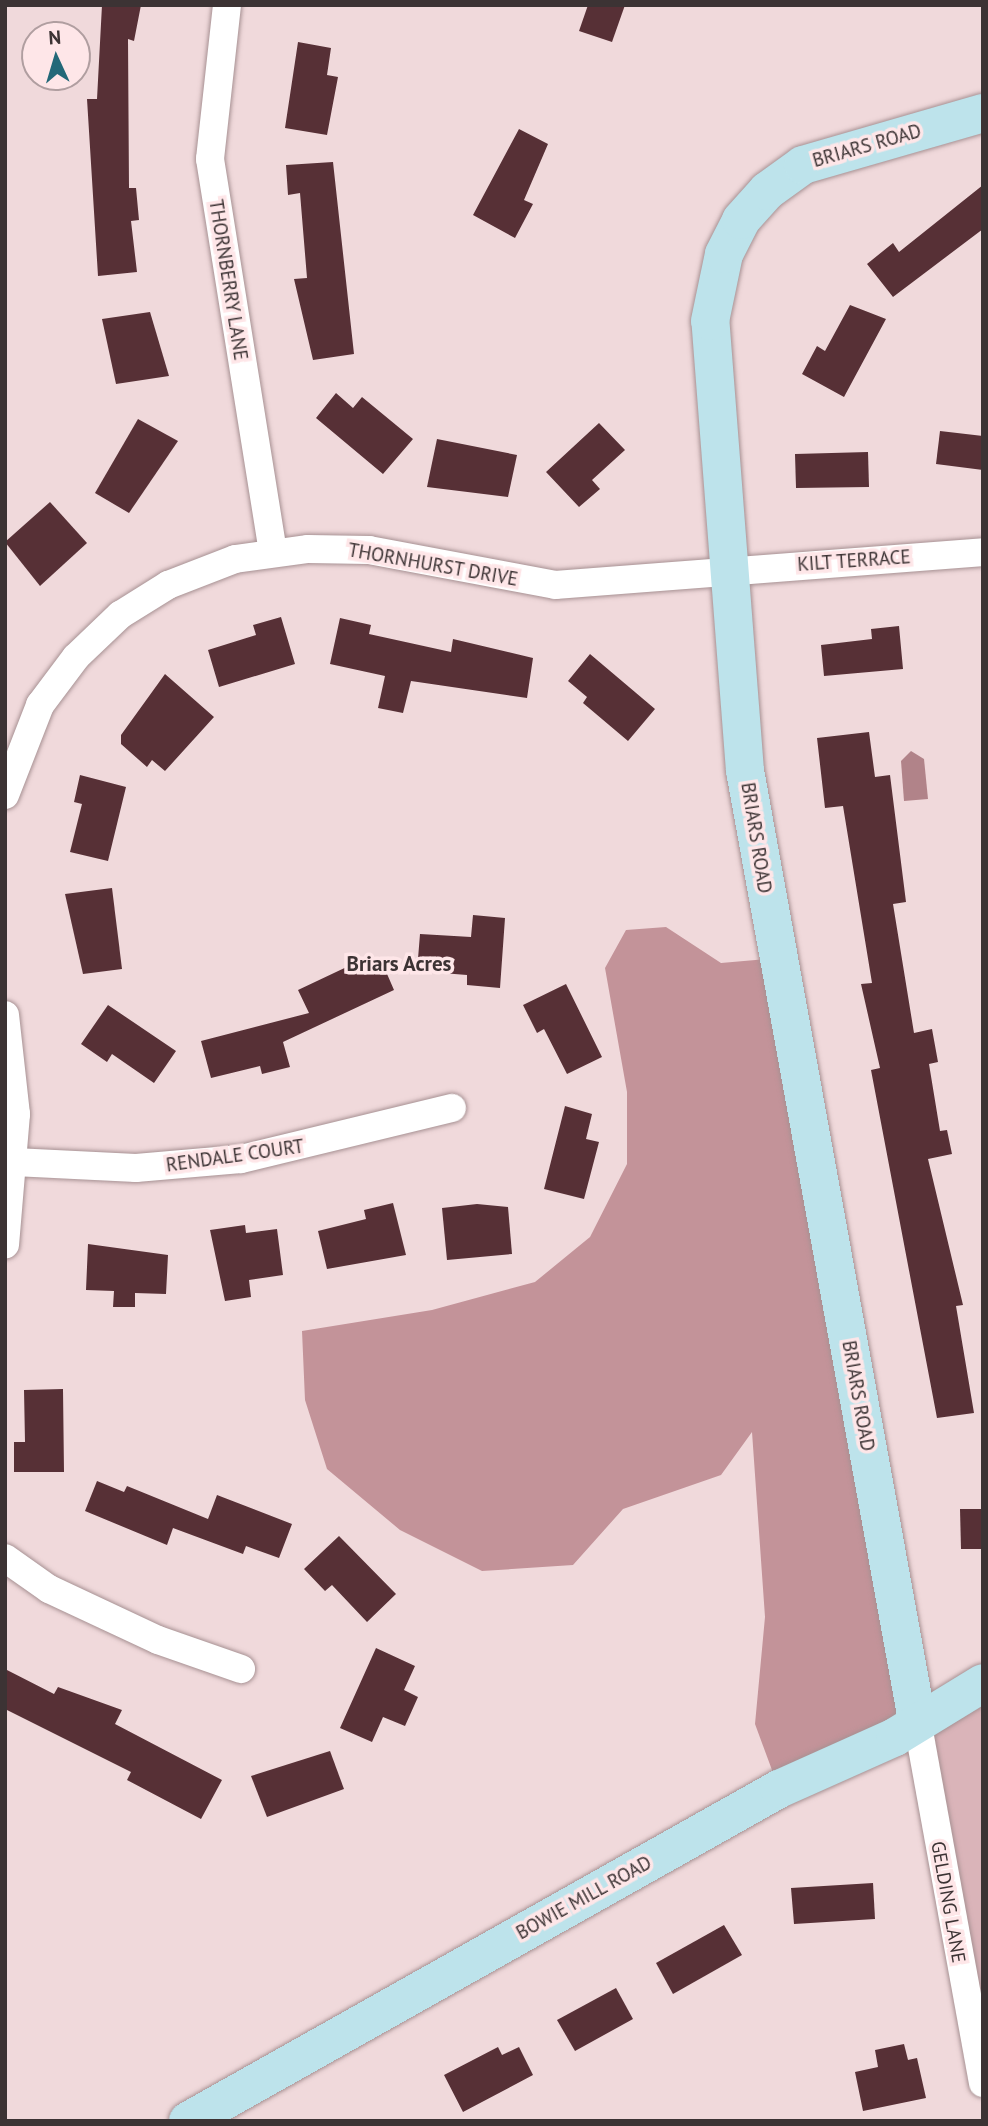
<!DOCTYPE html>
<html>
<head>
<meta charset="utf-8">
<style>
  body { margin:0 }
  #map { position:relative; width:988px; height:2126px; overflow:hidden; background:#f0d9db; font-family:"PT Sans",sans-serif }
  div>[style] { position:absolute }
  .green>* { inset:0; background:#dab4b9 }
  .forest>* { inset:0; background:#c39399 }
  .water>* { inset:0; background:#b18389 }
  .building>* { inset:0; background:#573036 }
  .roads { filter:drop-shadow(0 0 2px #a79193) drop-shadow(0 0 2px #a79193) }
  .street>* { height:28px; margin:-14px; padding:0 14px; transform-origin:14px; border-radius:14px; background:#fff }
  .secondary>* { height:38px; margin:-19px; padding:0 19px; transform-origin:19px; border-radius:19px; background:#bde3eb }
  span { translate:-50% -50%; white-space:nowrap; text-align:center; line-height:1.15; -webkit-text-stroke:7px #fee6e8; paint-order:stroke }
  .street-label { font-size:19px; color:#3c3334 }
  .neighbourhood-label { font-size:21px; color:#3c3334; font-weight:700 }
  .frame { position:absolute; inset:0; border:7px solid #3c3334; pointer-events:none }
  .north { position:absolute; left:21px; top:21px; width:70px; height:70px; box-sizing:border-box; background:#fee6e8; border:2px solid #b09ea0; border-radius:50%; rotate:356deg; font-size:19px; font-weight:700; line-height:28px; text-align:center; color:#3c3334 }
  .north::after { content:''; display:block; margin:auto; width:24px; height:32px; background:#236878; clip-path:polygon(50% 0,100% 100%,50% 72%,0 100%) }
</style>
</head>
<body>
<div id="map">
  <div class="green">
    <i style="clip-path:polygon(983px 1682px,983px 2083px,917px 1720px)"></i>
  </div>
  <div class="forest">
    <i style="clip-path:polygon(666px 927px,721px 963px,777px 958px,917px 1720px,779px 1789px,755px 1724px,765px 1617px,752px 1432px,721px 1475px,623px 1509px,573px 1565px,482px 1571px,400px 1530px,327px 1469px,305px 1400px,302px 1331px,432px 1310px,535px 1282px,590px 1237px,627px 1164px,627px 1092px,605px 968px,626px 930px)"></i>
  </div>
  <div class="water">
    <i style="clip-path:polygon(911px 751px,924px 759px,928px 799px,904px 801px,901px 761px)"></i>
  </div>
  <div class="building">
    <i style="clip-path:polygon(102px 5px,141px 5px,134px 41px,128px 39px,129px 188px,136px 188px,139px 220px,131px 221px,137px 272px,98px 276px,87px 99px,97px 99px)"></i>
    <i style="clip-path:polygon(588px 5px,625px 5px,612px 42px,579px 31px)"></i>
    <i style="clip-path:polygon(298px 42px,331px 48px,327px 75px,338px 77px,327px 135px,285px 128px)"></i>
    <i style="clip-path:polygon(519px 129px,548px 144px,524px 200px,533px 204px,515px 238px,473px 215px)"></i>
    <i style="clip-path:polygon(333px 162px,354px 354px,313px 360px,294px 279px,307px 278px,300px 193px,288px 195px,286px 165px)"></i>
    <i style="clip-path:polygon(983px 185px,983px 229px,893px 297px,867px 264px,893px 243px,899px 252px)"></i>
    <i style="clip-path:polygon(850px 305px,886px 319px,844px 397px,802px 374px,817px 346px,825px 351px)"></i>
    <i style="clip-path:polygon(150px 312px,169px 376px,116px 384px,102px 319px)"></i>
    <i style="clip-path:polygon(336px 393px,353px 408px,362px 397px,413px 439px,383px 474px,316px 418px)"></i>
    <i style="clip-path:polygon(138px 419px,178px 441px,129px 513px,95px 493px)"></i>
    <i style="clip-path:polygon(599px 423px,625px 450px,592px 480px,600px 489px,579px 507px,546px 472px)"></i>
    <i style="clip-path:polygon(940px 431px,983px 436px,983px 470px,936px 464px)"></i>
    <i style="clip-path:polygon(437px 439px,517px 455px,508px 497px,427px 487px)"></i>
    <i style="clip-path:polygon(868px 452px,869px 487px,796px 488px,795px 454px)"></i>
    <i style="clip-path:polygon(50px 502px,87px 543px,40px 586px,5px 542px)"></i>
    <i style="clip-path:polygon(281px 617px,295px 664px,219px 687px,208px 650px,256px 635px,253px 625px)"></i>
    <i style="clip-path:polygon(340px 618px,371px 625px,369px 634px,451px 652px,453px 639px,533px 658px,527px 698px,411px 681px,403px 713px,378px 708px,385px 676px,330px 664px)"></i>
    <i style="clip-path:polygon(899px 626px,903px 669px,824px 676px,821px 645px,872px 639px,871px 629px)"></i>
    <i style="clip-path:polygon(590px 654px,655px 709px,628px 741px,583px 703px,587px 697px,568px 681px)"></i>
    <i style="clip-path:polygon(165px 674px,214px 717px,165px 771px,152px 760px,147px 767px,121px 744px,121px 735px)"></i>
    <i style="clip-path:polygon(869px 732px,875px 777px,890px 775px,906px 902px,893px 904px,914px 1033px,932px 1029px,938px 1062px,929px 1064px,940px 1131px,947px 1130px,952px 1154px,928px 1159px,963px 1305px,956px 1306px,974px 1413px,937px 1418px,871px 1070px,880px 1068px,861px 984px,872px 983px,843px 806px,825px 808px,817px 738px)"></i>
    <i style="clip-path:polygon(80px 775px,126px 787px,108px 861px,70px 852px,82px 804px,74px 802px)"></i>
    <i style="clip-path:polygon(112px 888px,122px 969px,83px 974px,65px 894px)"></i>
    <i style="clip-path:polygon(473px 915px,505px 918px,500px 988px,467px 985px,467px 975px,417px 971px,420px 934px,471px 937px)"></i>
    <i style="clip-path:polygon(381px 960px,394px 990px,283px 1042px,290px 1067px,262px 1074px,260px 1066px,211px 1078px,201px 1041px,309px 1013px,298px 990px,353px 964px,356px 972px)"></i>
    <i style="clip-path:polygon(566px 984px,602px 1057px,567px 1074px,544px 1029px,537px 1033px,523px 1005px)"></i>
    <i style="clip-path:polygon(108px 1005px,176px 1051px,154px 1083px,112px 1054px,107px 1062px,81px 1044px)"></i>
    <i style="clip-path:polygon(565px 1106px,592px 1114px,586px 1139px,599px 1142px,584px 1199px,544px 1189px)"></i>
    <i style="clip-path:polygon(393px 1203px,406px 1255px,327px 1269px,318px 1231px,366px 1219px,364px 1210px)"></i>
    <i style="clip-path:polygon(477px 1204px,508px 1207px,512px 1254px,447px 1260px,442px 1208px)"></i>
    <i style="clip-path:polygon(245px 1225px,246px 1233px,277px 1229px,283px 1275px,249px 1280px,251px 1297px,225px 1301px,210px 1230px)"></i>
    <i style="clip-path:polygon(88px 1244px,168px 1255px,166px 1294px,135px 1293px,135px 1307px,113px 1307px,114px 1291px,86px 1290px)"></i>
    <i style="clip-path:polygon(63px 1389px,64px 1472px,14px 1472px,14px 1442px,25px 1442px,24px 1390px)"></i>
    <i style="clip-path:polygon(97px 1481px,124px 1492px,127px 1486px,208px 1519px,217px 1495px,292px 1524px,279px 1558px,246px 1546px,243px 1554px,173px 1528px,167px 1545px,85px 1511px)"></i>
    <i style="clip-path:polygon(960px 1509px,983px 1509px,983px 1549px,961px 1549px)"></i>
    <i style="clip-path:polygon(339px 1536px,396px 1594px,367px 1622px,332px 1585px,325px 1591px,304px 1569px)"></i>
    <i style="clip-path:polygon(376px 1648px,415px 1666px,404px 1690px,418px 1697px,405px 1726px,383px 1717px,372px 1742px,340px 1728px)"></i>
    <i style="clip-path:polygon(5px 1669px,54px 1694px,58px 1687px,122px 1710px,115px 1724px,222px 1780px,201px 1819px,127px 1780px,131px 1772px,5px 1709px)"></i>
    <i style="clip-path:polygon(330px 1751px,344px 1789px,267px 1817px,251px 1776px)"></i>
    <i style="clip-path:polygon(873px 1883px,875px 1919px,794px 1924px,791px 1888px)"></i>
    <i style="clip-path:polygon(724px 1925px,742px 1955px,673px 1994px,656px 1963px)"></i>
    <i style="clip-path:polygon(616px 1988px,633px 2019px,575px 2051px,557px 2020px)"></i>
    <i style="clip-path:polygon(904px 2044px,908px 2060px,917px 2058px,926px 2098px,863px 2111px,855px 2072px,878px 2067px,875px 2050px)"></i>
    <i style="clip-path:polygon(498px 2047px,502px 2055px,519px 2047px,533px 2075px,463px 2112px,444px 2075px)"></i>
  </div>
  <div class="roads">
    <div class="street">
      <i style="left:227px;top:5px;width:155px;rotate:96.3deg"></i>
      <i style="left:210px;top:159px;width:399px;rotate:80.9deg"></i>
      <i style="left:5px;top:795px;width:97px;rotate:-68.7deg"></i>
      <i style="left:40px;top:705px;width:60px;rotate:-53.1deg"></i>
      <i style="left:76px;top:657px;width:61px;rotate:-43.7deg"></i>
      <i style="left:120px;top:615px;width:57px;rotate:-32deg"></i>
      <i style="left:168px;top:585px;width:72px;rotate:-21.2deg"></i>
      <i style="left:235px;top:559px;width:74px;rotate:-7.8deg"></i>
      <i style="left:308px;top:549px;width:61px;rotate:0.9deg"></i>
      <i style="left:369px;top:550px;width:190px;rotate:10.6deg"></i>
      <i style="left:556px;top:585px;width:428px;rotate:-4.4deg"></i>
      <i style="left:5px;top:1015px;width:100px;rotate:83.7deg"></i>
      <i style="left:16px;top:1114px;width:131px;rotate:94.8deg"></i>
      <i style="left:14px;top:1162px;width:122px;rotate:2.8deg"></i>
      <i style="left:136px;top:1168px;width:105px;rotate:-4.9deg"></i>
      <i style="left:241px;top:1159px;width:217px;rotate:-13.6deg"></i>
      <i style="left:5px;top:1558px;width:54px;rotate:35.2deg"></i>
      <i style="left:49px;top:1589px;width:120px;rotate:25.1deg"></i>
      <i style="left:158px;top:1640px;width:88px;rotate:19.3deg"></i>
      <i style="left:917px;top:1720px;width:369px;rotate:79.7deg"></i>
    </div>
    <div class="secondary">
      <i style="left:917px;top:1720px;width:964px;rotate:-100.27deg"></i>
      <i style="left:745px;top:771px;width:451px;rotate:-94.4deg"></i>
      <i style="left:710px;top:321px;width:68px;rotate:-78.2deg"></i>
      <i style="left:724px;top:254px;width:38px;rotate:-63deg"></i>
      <i style="left:741px;top:220px;width:39px;rotate:-48deg"></i>
      <i style="left:767px;top:191px;width:44px;rotate:-35.8deg"></i>
      <i style="left:803px;top:165px;width:187px;rotate:-16.1deg"></i>
      <i style="left:188px;top:2121px;width:678px;rotate:-29.33deg"></i>
      <i style="left:779px;top:1789px;width:127px;rotate:-24.1deg"></i>
      <i style="left:895px;top:1737px;width:103px;rotate:-31.5deg"></i>
    </div>
  </div>
  <div class="street-label">
    <span style="left:867px;top:146px;rotate:-16deg">BRIARS ROAD</span>
    <span style="left:228px;top:280px;rotate:81deg">THORNBERRY LANE</span>
    <span style="left:854px;top:561px;rotate:-4deg">KILT TERRACE</span>
    <span style="left:433px;top:565px;rotate:10deg">THORNHURST DRIVE</span>
    <span style="left:756px;top:838px;rotate:81deg">BRIARS ROAD</span>
    <span style="left:235px;top:1156px;rotate:-8deg">RENDALE COURT</span>
    <span style="left:858px;top:1396px;rotate:80deg">BRIARS ROAD</span>
    <span style="left:584px;top:1898px;rotate:-29deg">BOWIE MILL ROAD</span>
    <span style="left:948px;top:1902px;rotate:80deg">GELDING LANE</span>
  </div>
  <div class="neighbourhood-label">
    <span style="left:399px;top:964px">Briars Acres</span>
  </div>
  <div class="frame"></div>
  <div class="north">N</div>
</div>
</body>
</html>
